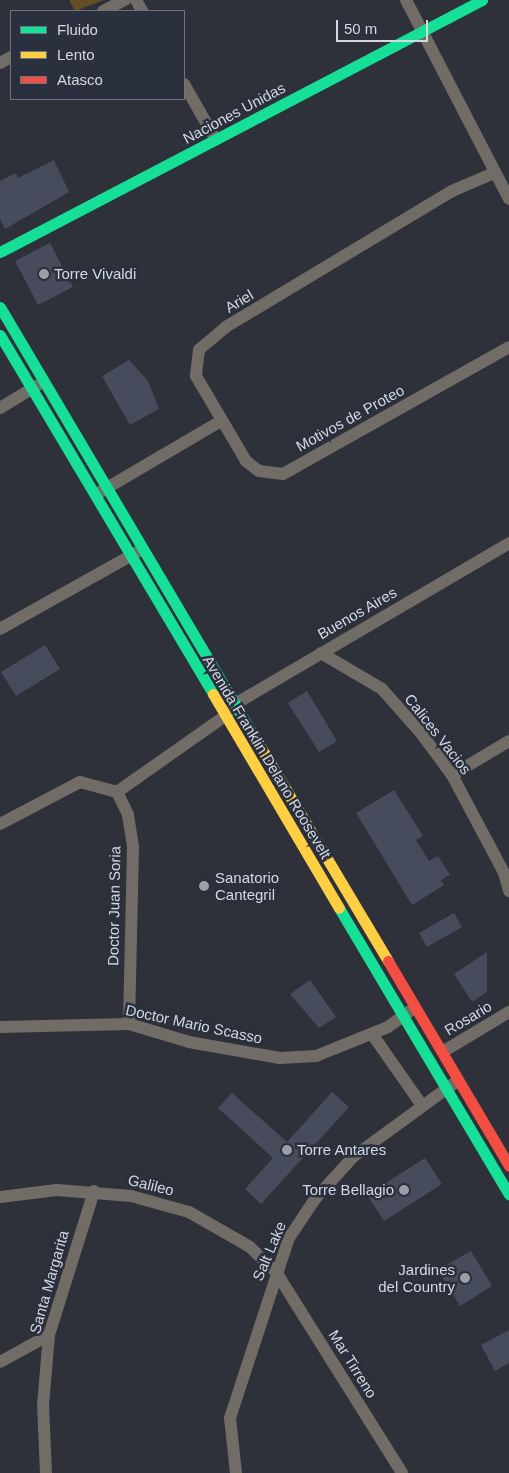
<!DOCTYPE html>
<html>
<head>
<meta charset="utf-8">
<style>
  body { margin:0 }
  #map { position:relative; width:509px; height:1473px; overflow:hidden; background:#2e3139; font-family:Helvetica,sans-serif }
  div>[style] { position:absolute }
  .green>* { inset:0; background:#644f24 }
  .building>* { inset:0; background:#464c5c }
  .street>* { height:12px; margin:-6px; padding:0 6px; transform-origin:6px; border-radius:6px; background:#716d66 }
  .fast>* { height:11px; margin:-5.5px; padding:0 5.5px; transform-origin:5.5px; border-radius:5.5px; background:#16e098 }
  .slow>* { height:11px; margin:-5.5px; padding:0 5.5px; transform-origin:5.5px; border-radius:5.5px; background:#ffcf43 }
  .jam>* { height:11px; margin:-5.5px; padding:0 5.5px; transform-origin:5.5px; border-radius:5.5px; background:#f24e42 }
  .dots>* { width:14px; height:14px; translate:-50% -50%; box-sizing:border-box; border:2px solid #2a303d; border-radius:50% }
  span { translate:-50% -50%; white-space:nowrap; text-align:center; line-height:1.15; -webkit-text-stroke:5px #2a303d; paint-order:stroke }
  .street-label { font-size:15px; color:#d4d8e0 }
  .poi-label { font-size:15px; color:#d4d8e0 }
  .left { translate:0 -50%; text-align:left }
  .right { translate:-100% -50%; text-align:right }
  .legend { position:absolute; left:10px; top:10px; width:175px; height:90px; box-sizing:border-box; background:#2a303d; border:1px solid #6e737e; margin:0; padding:6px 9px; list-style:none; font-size:15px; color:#d4d8e0 }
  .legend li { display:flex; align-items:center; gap:10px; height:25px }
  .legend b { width:25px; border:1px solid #6e737e }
  .scale { position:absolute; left:336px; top:20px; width:92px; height:22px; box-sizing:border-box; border:2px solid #d4d8e0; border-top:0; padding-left:6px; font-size:15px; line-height:18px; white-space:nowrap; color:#d4d8e0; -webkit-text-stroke:4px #2a303d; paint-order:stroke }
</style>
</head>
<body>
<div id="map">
  <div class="green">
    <i style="clip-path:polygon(69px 0,104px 0,75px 11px)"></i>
  </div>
  <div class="building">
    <i style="clip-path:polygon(54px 160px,69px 192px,5px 229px,0 219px,0 181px,16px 173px,18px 178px)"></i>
    <i style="clip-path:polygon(50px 243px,73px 287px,38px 305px,15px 261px)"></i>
    <i style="clip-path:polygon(129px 360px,148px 381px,159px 409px,130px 425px,102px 376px)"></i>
    <i style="clip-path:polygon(45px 645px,60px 669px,16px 696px,1px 672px)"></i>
    <i style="clip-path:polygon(307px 691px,337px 741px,319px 752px,288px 703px)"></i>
    <i style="clip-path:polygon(394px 790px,423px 836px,416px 840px,429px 861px,438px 856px,450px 875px,441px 880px,444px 885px,412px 905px,356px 813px)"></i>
    <i style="clip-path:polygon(454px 913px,462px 927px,427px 947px,419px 933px)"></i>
    <i style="clip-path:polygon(487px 952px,487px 992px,472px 1002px,454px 974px)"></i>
    <i style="clip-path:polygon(310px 980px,336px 1017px,319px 1028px,290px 994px)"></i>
    <i style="clip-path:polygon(332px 1092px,349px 1107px,261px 1204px,245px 1189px,273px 1158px,218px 1108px,232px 1093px,287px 1142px)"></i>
    <i style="clip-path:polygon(425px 1158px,442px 1184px,384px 1221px,367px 1195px)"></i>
    <i style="clip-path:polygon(471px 1251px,492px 1286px,460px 1306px,438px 1270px)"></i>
    <i style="clip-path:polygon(509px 1330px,509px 1363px,495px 1371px,481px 1345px)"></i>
  </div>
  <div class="street">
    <i style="left:136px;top:0;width:13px;rotate:61deg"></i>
    <i style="left:406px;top:0;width:224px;rotate:62.6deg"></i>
    <i style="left:103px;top:11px;width:25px;rotate:-27deg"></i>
    <i style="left:0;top:63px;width:13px;rotate:-29deg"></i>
    <i style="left:184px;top:84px;width:64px;rotate:60.3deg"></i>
    <i style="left:494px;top:173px;width:46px;rotate:156.8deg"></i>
    <i style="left:452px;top:191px;width:264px;rotate:149deg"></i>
    <i style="left:226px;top:327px;width:35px;rotate:140deg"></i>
    <i style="left:199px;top:350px;width:26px;rotate:97deg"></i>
    <i style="left:196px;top:376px;width:99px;rotate:59.5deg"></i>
    <i style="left:246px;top:461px;width:16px;rotate:38deg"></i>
    <i style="left:259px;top:471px;width:24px;rotate:7deg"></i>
    <i style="left:283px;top:474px;width:259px;rotate:-29.3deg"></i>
    <i style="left:0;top:408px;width:44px;rotate:-31.2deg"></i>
    <i style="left:100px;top:492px;width:140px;rotate:-30.4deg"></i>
    <i style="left:0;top:629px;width:157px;rotate:-29.3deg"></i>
    <i style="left:321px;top:653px;width:71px;rotate:30.5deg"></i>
    <i style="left:382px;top:689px;width:57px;rotate:48.5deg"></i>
    <i style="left:420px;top:732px;width:54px;rotate:53.3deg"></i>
    <i style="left:452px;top:775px;width:111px;rotate:62deg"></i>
    <i style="left:504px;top:873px;width:19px;rotate:74deg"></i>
    <i style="left:452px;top:775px;width:66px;rotate:-30.8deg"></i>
    <i style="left:117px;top:792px;width:132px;rotate:-35.1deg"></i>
    <i style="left:225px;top:716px;width:16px;rotate:-50deg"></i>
    <i style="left:235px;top:704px;width:318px;rotate:-30.4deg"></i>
    <i style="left:117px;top:792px;width:25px;rotate:64deg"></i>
    <i style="left:128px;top:815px;width:33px;rotate:81deg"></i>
    <i style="left:133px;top:848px;width:176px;rotate:91.3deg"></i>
    <i style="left:0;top:824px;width:90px;rotate:-27.7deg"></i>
    <i style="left:80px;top:782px;width:38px;rotate:15deg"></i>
    <i style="left:0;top:1027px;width:129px;rotate:-1.3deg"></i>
    <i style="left:129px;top:1024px;width:63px;rotate:16.7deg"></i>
    <i style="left:189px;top:1042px;width:92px;rotate:10deg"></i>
    <i style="left:280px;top:1058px;width:36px;rotate:-3deg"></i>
    <i style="left:316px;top:1056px;width:78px;rotate:-21.9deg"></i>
    <i style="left:388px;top:1027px;width:27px;rotate:-36deg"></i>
    <i style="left:372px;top:1034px;width:85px;rotate:55deg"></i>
    <i style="left:444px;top:1051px;width:76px;rotate:-31deg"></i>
    <i style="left:0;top:1197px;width:57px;rotate:-7deg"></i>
    <i style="left:57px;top:1190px;width:74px;rotate:4.6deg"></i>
    <i style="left:131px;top:1196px;width:60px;rotate:15.4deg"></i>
    <i style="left:189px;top:1212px;width:70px;rotate:29.8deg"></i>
    <i style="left:250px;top:1247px;width:36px;rotate:44deg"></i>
    <i style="left:276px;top:1272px;width:237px;rotate:57.9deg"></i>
    <i style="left:0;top:1362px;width:56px;rotate:-28.9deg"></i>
    <i style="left:46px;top:1473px;width:68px;rotate:-92.5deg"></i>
    <i style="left:43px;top:1405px;width:70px;rotate:-85.1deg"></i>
    <i style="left:49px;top:1335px;width:151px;rotate:-72.6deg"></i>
    <i style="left:236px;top:1473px;width:55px;rotate:-96.2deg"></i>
    <i style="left:230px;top:1418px;width:189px;rotate:-71.9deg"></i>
    <i style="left:289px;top:1238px;width:47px;rotate:-56.3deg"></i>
    <i style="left:315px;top:1199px;width:57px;rotate:-47.9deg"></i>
    <i style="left:353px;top:1157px;width:124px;rotate:-36.1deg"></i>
  </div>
  <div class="fast">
    <i style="left:0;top:252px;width:544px;rotate:-27.6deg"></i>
    <i style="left:0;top:307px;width:493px;rotate:59.4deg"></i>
    <i style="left:0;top:335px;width:417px;rotate:59.3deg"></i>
    <i style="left:339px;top:908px;width:333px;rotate:59.3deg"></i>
  </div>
  <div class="slow">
    <i style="left:213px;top:694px;width:248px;rotate:59.5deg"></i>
    <i style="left:251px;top:731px;width:268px;rotate:59.2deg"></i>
  </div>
  <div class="jam">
    <i style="left:388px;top:961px;width:238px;rotate:59.4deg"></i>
  </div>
  <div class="dots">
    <i style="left:44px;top:274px;background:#9a9ea6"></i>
    <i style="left:204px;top:886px;background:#9a9ea6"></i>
    <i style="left:287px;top:1150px;background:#9a9ea6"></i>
    <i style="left:404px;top:1190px;background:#9a9ea6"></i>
    <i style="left:465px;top:1278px;background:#9a9ea6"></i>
  </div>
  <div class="street-label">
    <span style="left:234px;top:113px;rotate:-28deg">Naciones Unidas</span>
    <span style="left:239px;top:301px;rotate:-31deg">Ariel</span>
    <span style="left:350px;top:418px;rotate:-29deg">Motivos de Proteo</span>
    <span style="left:357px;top:613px;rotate:-30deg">Buenos Aires</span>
    <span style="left:438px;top:734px;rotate:52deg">Calices Vacios</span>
    <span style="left:267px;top:757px;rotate:59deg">Avenida Franklin Delano Roosevelt</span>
    <span style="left:114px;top:906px;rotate:-89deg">Doctor Juan Soria</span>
    <span style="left:468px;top:1018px;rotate:-31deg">Rosario</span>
    <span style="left:194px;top:1024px;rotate:12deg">Doctor Mario Scasso</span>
    <span style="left:151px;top:1185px;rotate:14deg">Galileo</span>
    <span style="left:269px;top:1251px;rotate:-67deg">Salt Lake</span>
    <span style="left:49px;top:1282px;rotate:-74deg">Santa Margarita</span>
    <span style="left:353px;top:1364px;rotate:58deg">Mar Tirreno</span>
  </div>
  <div class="poi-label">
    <span class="left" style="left:54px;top:274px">Torre Vivaldi</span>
    <span class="left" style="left:215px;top:886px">Sanatorio<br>Cantegril</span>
    <span class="left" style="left:297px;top:1150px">Torre Antares</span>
    <span class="right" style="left:394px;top:1190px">Torre Bellagio</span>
    <span class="right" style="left:455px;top:1278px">Jardines<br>del Country</span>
  </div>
  <ul class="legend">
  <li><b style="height:6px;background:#16e098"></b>Fluido</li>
  <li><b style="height:6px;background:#ffcf43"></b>Lento</li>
  <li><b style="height:6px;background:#f24e42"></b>Atasco</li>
  </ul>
  <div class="scale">50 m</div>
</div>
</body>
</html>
